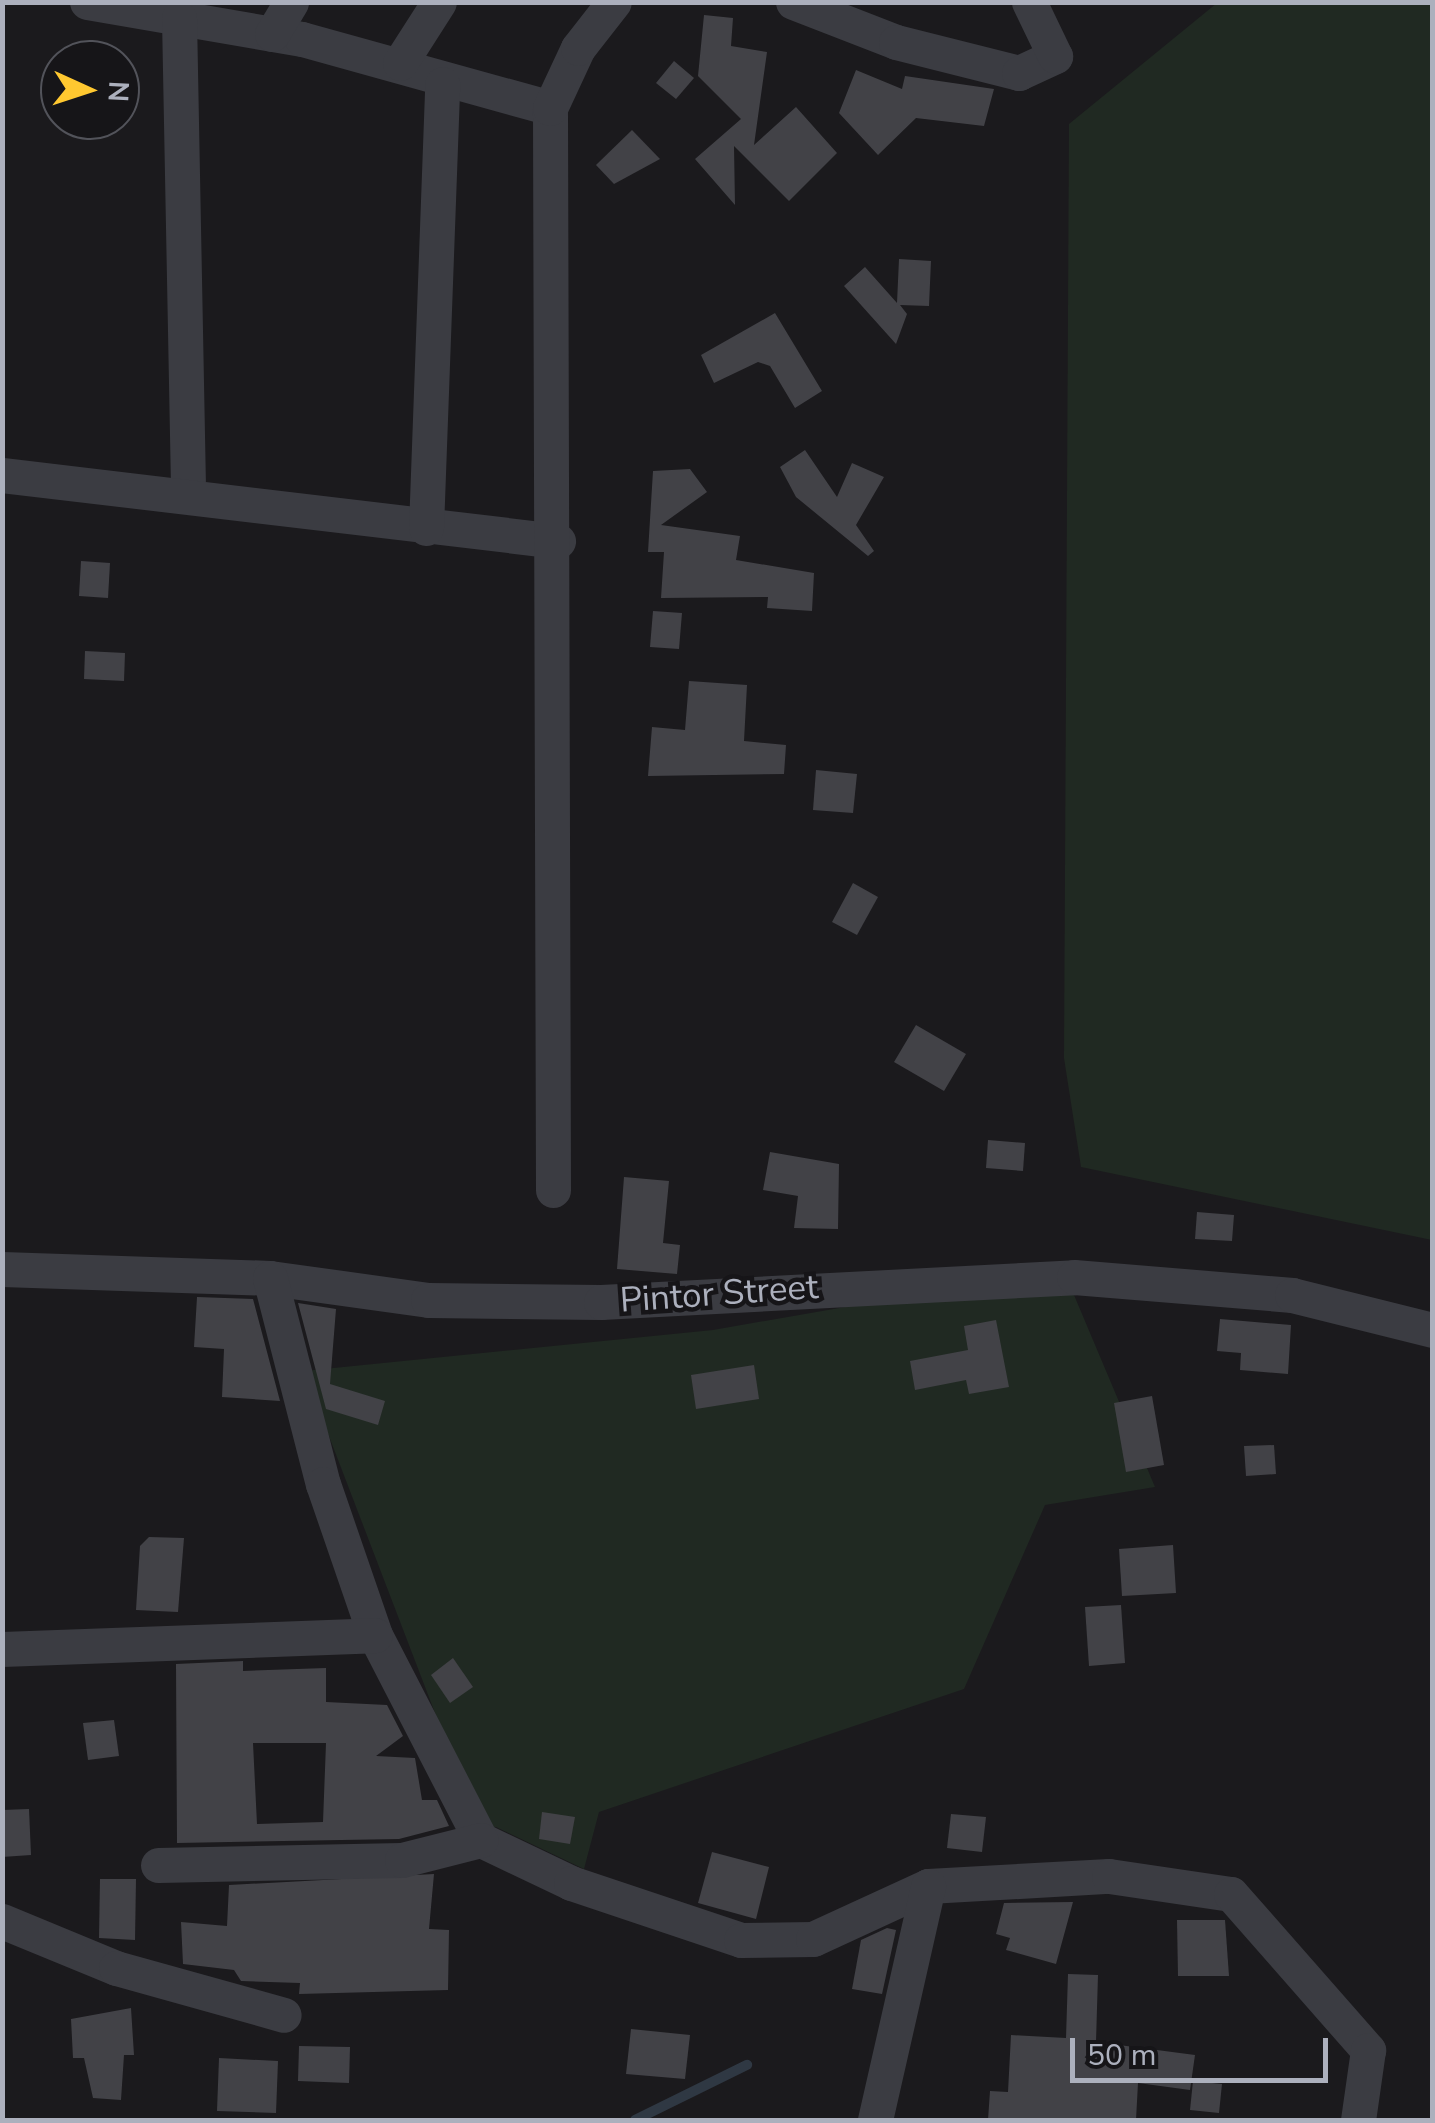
<!DOCTYPE html>
<html>
<head>
<meta charset="utf-8">
<style>
  body { margin:0 }
  #map { position:relative; width:1435px; height:2123px; overflow:hidden; background:#1b1a1d; font-family:"Nunito Sans",sans-serif }
  div>[style] { position:absolute }
  .green>* { inset:0; background:#202922 }
  .stream>* { height:10px; margin:-5px; padding:0 5px; transform-origin:5px; border-radius:5px; background:#2f3843 }
  .building>* { inset:0; background:#424247 }
  .minor>* { height:35px; margin:-17.5px; padding:0 17.5px; transform-origin:17.5px; border-radius:17.5px; background:#3b3c42 }
  span { translate:-50% -50%; white-space:nowrap; text-align:center; line-height:1.15; -webkit-text-stroke:9px #161518; paint-order:stroke }
  .street-label { font-size:35px; color:#acb0bd }
  .frame { position:absolute; inset:0; border:5px solid #acb0bd; pointer-events:none }
  .north { position:absolute; left:40px; top:40px; width:100px; height:100px; box-sizing:border-box; background:#161518; border:2px solid #52535a; border-radius:50%; rotate:93deg; font-size:28px; font-weight:700; line-height:40px; text-align:center; color:#acb0bd }
  .north::after { content:''; display:block; margin:auto; width:35px; height:45px; background:#ffc830; clip-path:polygon(50% 0,100% 100%,50% 72%,0 100%) }
  .scale { position:absolute; left:1070px; top:2038px; width:258px; height:45px; box-sizing:border-box; border:5px solid #acb0bd; border-top:0; padding-left:12px; font-size:30px; line-height:35px; white-space:nowrap; color:#acb0bd; -webkit-text-stroke:8px #161518; paint-order:stroke }
</style>
</head>
<body>
<div id="map">
  <div class="green">
    <i style="clip-path:polygon(1217px 3px,1432px 3px,1432px 1240px,1081px 1167px,1064px 1058px,1069px 124px)"></i>
    <i style="clip-path:polygon(1074px 1295px,1155px 1487px,1045px 1505px,964px 1689px,599px 1812px,584px 1869px,496px 1827px,481px 1833px,304px 1371px,713px 1330px,908px 1296px)"></i>
  </div>
  <div class="stream">
    <i style="left:635px;top:2120px;width:125px;rotate:-26.2deg"></i>
  </div>
  <div class="building">
    <i style="clip-path:polygon(704px 15px,733px 18px,731px 46px,767px 52px,754px 145px,796px 107px,837px 153px,789px 201px,734px 146px,735px 205px,695px 159px,741px 119px,698px 76px)"></i>
    <i style="clip-path:polygon(674px 61px,694px 78px,676px 99px,656px 83px)"></i>
    <i style="clip-path:polygon(856px 70px,902px 89px,905px 76px,994px 89px,984px 126px,916px 118px,878px 155px,839px 113px)"></i>
    <i style="clip-path:polygon(632px 130px,660px 159px,614px 184px,596px 165px)"></i>
    <i style="clip-path:polygon(899px 259px,931px 261px,929px 306px,900px 305px,907px 314px,896px 344px,844px 286px,865px 267px,897px 303px)"></i>
    <i style="clip-path:polygon(775px 313px,822px 391px,795px 408px,770px 366px,758px 362px,714px 383px,701px 355px)"></i>
    <i style="clip-path:polygon(805px 450px,837px 497px,852px 463px,884px 477px,856px 525px,874px 551px,868px 556px,796px 497px,780px 467px)"></i>
    <i style="clip-path:polygon(690px 469px,707px 492px,661px 525px,740px 536px,736px 560px,814px 573px,812px 611px,767px 608px,768px 597px,661px 598px,664px 552px,648px 552px,653px 471px)"></i>
    <i style="clip-path:polygon(81px 561px,110px 563px,108px 598px,79px 596px)"></i>
    <i style="clip-path:polygon(653px 611px,682px 613px,679px 649px,650px 647px)"></i>
    <i style="clip-path:polygon(85px 651px,125px 653px,124px 681px,84px 679px)"></i>
    <i style="clip-path:polygon(689px 681px,747px 685px,744px 741px,786px 745px,784px 774px,648px 776px,652px 727px,685px 730px)"></i>
    <i style="clip-path:polygon(816px 770px,857px 774px,853px 813px,813px 810px)"></i>
    <i style="clip-path:polygon(853px 883px,878px 897px,857px 935px,832px 922px)"></i>
    <i style="clip-path:polygon(916px 1025px,966px 1054px,944px 1091px,894px 1062px)"></i>
    <i style="clip-path:polygon(988px 1140px,1025px 1143px,1023px 1171px,986px 1168px)"></i>
    <i style="clip-path:polygon(770px 1152px,839px 1164px,838px 1229px,794px 1228px,798px 1196px,763px 1190px)"></i>
    <i style="clip-path:polygon(624px 1177px,669px 1181px,663px 1243px,680px 1245px,677px 1274px,617px 1269px)"></i>
    <i style="clip-path:polygon(1197px 1212px,1234px 1215px,1232px 1241px,1195px 1239px)"></i>
    <i style="clip-path:polygon(197px 1297px,253px 1299px,280px 1401px,222px 1397px,224px 1349px,194px 1347px)"></i>
    <i style="clip-path:polygon(298px 1303px,336px 1309px,330px 1384px,385px 1401px,378px 1425px,326px 1409px)"></i>
    <i style="clip-path:polygon(1220px 1319px,1291px 1325px,1288px 1374px,1240px 1370px,1241px 1353px,1217px 1351px)"></i>
    <i style="clip-path:polygon(996px 1320px,1009px 1387px,969px 1394px,966px 1380px,915px 1390px,910px 1361px,968px 1350px,964px 1326px)"></i>
    <i style="clip-path:polygon(754px 1365px,759px 1399px,696px 1409px,691px 1375px)"></i>
    <i style="clip-path:polygon(1152px 1396px,1164px 1465px,1126px 1472px,1114px 1403px)"></i>
    <i style="clip-path:polygon(1274px 1445px,1276px 1474px,1246px 1476px,1244px 1446px)"></i>
    <i style="clip-path:polygon(149px 1537px,184px 1538px,178px 1612px,136px 1610px,140px 1546px)"></i>
    <i style="clip-path:polygon(1173px 1545px,1176px 1593px,1122px 1596px,1119px 1549px)"></i>
    <i style="clip-path:polygon(1121px 1605px,1125px 1663px,1089px 1666px,1085px 1607px)"></i>
    <i style="clip-path:polygon(453px 1658px,473px 1687px,450px 1703px,431px 1675px)"></i>
    <i style="clip-path:polygon(evenodd,243px 1661px,243px 1671px,326px 1668px,326px 1702px,387px 1705px,403px 1736px,376px 1756px,415px 1758px,422px 1800px,437px 1800px,449px 1826px,399px 1839px,177px 1843px,176px 1664px,243px 1661px,253px 1743px,326px 1743px,323px 1822px,257px 1824px,253px 1743px)"></i>
    <i style="clip-path:polygon(114px 1720px,119px 1756px,88px 1760px,83px 1723px)"></i>
    <i style="clip-path:polygon(29px 1809px,31px 1855px,2px 1857px,2px 1810px)"></i>
    <i style="clip-path:polygon(542px 1812px,575px 1817px,570px 1844px,539px 1839px)"></i>
    <i style="clip-path:polygon(951px 1814px,986px 1817px,982px 1852px,947px 1848px)"></i>
    <i style="clip-path:polygon(712px 1852px,769px 1867px,756px 1919px,698px 1903px)"></i>
    <i style="clip-path:polygon(434px 1874px,429px 1929px,449px 1930px,448px 1990px,299px 1994px,300px 1983px,241px 1981px,234px 1970px,183px 1964px,181px 1922px,227px 1926px,229px 1885px)"></i>
    <i style="clip-path:polygon(100px 1879px,136px 1879px,135px 1940px,99px 1938px)"></i>
    <i style="clip-path:polygon(1073px 1902px,1056px 1964px,1006px 1950px,1010px 1938px,996px 1934px,1004px 1903px)"></i>
    <i style="clip-path:polygon(1177px 1920px,1225px 1920px,1229px 1976px,1178px 1976px)"></i>
    <i style="clip-path:polygon(887px 1928px,896px 1930px,882px 1994px,852px 1989px,861px 1940px)"></i>
    <i style="clip-path:polygon(1068px 1974px,1098px 1975px,1096px 2042px,1195px 2055px,1190px 2090px,1138px 2083px,1136px 2120px,988px 2120px,990px 2091px,1008px 2092px,1011px 2035px,1066px 2038px)"></i>
    <i style="clip-path:polygon(131px 2008px,134px 2055px,124px 2055px,121px 2100px,93px 2098px,84px 2058px,73px 2058px,71px 2019px)"></i>
    <i style="clip-path:polygon(631px 2029px,690px 2035px,685px 2079px,626px 2074px)"></i>
    <i style="clip-path:polygon(299px 2046px,350px 2047px,349px 2083px,298px 2081px)"></i>
    <i style="clip-path:polygon(219px 2058px,278px 2061px,276px 2113px,217px 2111px)"></i>
    <i style="clip-path:polygon(1193px 2081px,1222px 2084px,1219px 2113px,1190px 2110px)"></i>
  </div>
  <div class="minor">
    <i style="left:87px;top:2px;width:218px;rotate:9.8deg"></i>
    <i style="left:302px;top:39px;width:257px;rotate:15.5deg"></i>
    <i style="left:793px;top:2px;width:110px;rotate:21.2deg"></i>
    <i style="left:896px;top:42px;width:127px;rotate:14.1deg"></i>
    <i style="left:1019px;top:73px;width:40px;rotate:-25deg"></i>
    <i style="left:1055px;top:56px;width:60px;rotate:-115.7deg"></i>
    <i style="left:179px;top:18px;width:476px;rotate:88.9deg"></i>
    <i style="left:272px;top:34px;width:37px;rotate:-59deg"></i>
    <i style="left:400px;top:63px;width:72px;rotate:-57.4deg"></i>
    <i style="left:2px;top:475px;width:560px;rotate:6.77deg"></i>
    <i style="left:426px;top:528px;width:444px;rotate:-87.9deg"></i>
    <i style="left:553px;top:1190px;width:1082px;rotate:-90.16deg"></i>
    <i style="left:550px;top:108px;width:66px;rotate:-65deg"></i>
    <i style="left:578px;top:48px;width:58px;rotate:-52deg"></i>
    <i style="left:2px;top:1269px;width:268px;rotate:1.9deg"></i>
    <i style="left:270px;top:1278px;width:160px;rotate:7.9deg"></i>
    <i style="left:428px;top:1300px;width:173px;rotate:0.7deg"></i>
    <i style="left:601px;top:1302px;width:474px;rotate:-3deg"></i>
    <i style="left:1074px;top:1277px;width:219px;rotate:4.7deg"></i>
    <i style="left:1292px;top:1295px;width:144px;rotate:14deg"></i>
    <i style="left:270px;top:1278px;width:213px;rotate:75.6deg"></i>
    <i style="left:323px;top:1484px;width:160px;rotate:71deg"></i>
    <i style="left:375px;top:1635px;width:231px;rotate:62.7deg"></i>
    <i style="left:481px;top:1840px;width:100px;rotate:25.5deg"></i>
    <i style="left:571px;top:1883px;width:179px;rotate:18.5deg"></i>
    <i style="left:741px;top:1940px;width:72px;rotate:-0.8deg"></i>
    <i style="left:813px;top:1939px;width:127px;rotate:-24.7deg"></i>
    <i style="left:928px;top:1886px;width:181px;rotate:-3.2deg"></i>
    <i style="left:1109px;top:1876px;width:123px;rotate:8.4deg"></i>
    <i style="left:1231px;top:1894px;width:208px;rotate:48.7deg"></i>
    <i style="left:1368px;top:2050px;width:71px;rotate:98.1deg"></i>
    <i style="left:2px;top:1649px;width:373px;rotate:-2.1deg"></i>
    <i style="left:158px;top:1865px;width:244px;rotate:-1.2deg"></i>
    <i style="left:402px;top:1860px;width:81px;rotate:-14.2deg"></i>
    <i style="left:2px;top:1921px;width:123px;rotate:22.4deg"></i>
    <i style="left:116px;top:1968px;width:174px;rotate:15.6deg"></i>
    <i style="left:875px;top:2120px;width:240px;rotate:-77.2deg"></i>
  </div>
  <div class="street-label">
    <span style="left:719px;top:1294px;rotate:-4deg">Pintor Street</span>
  </div>
  <div class="frame"></div>
  <div class="north">N</div>
  <div class="scale">50 m</div>
</div>
</body>
</html>
